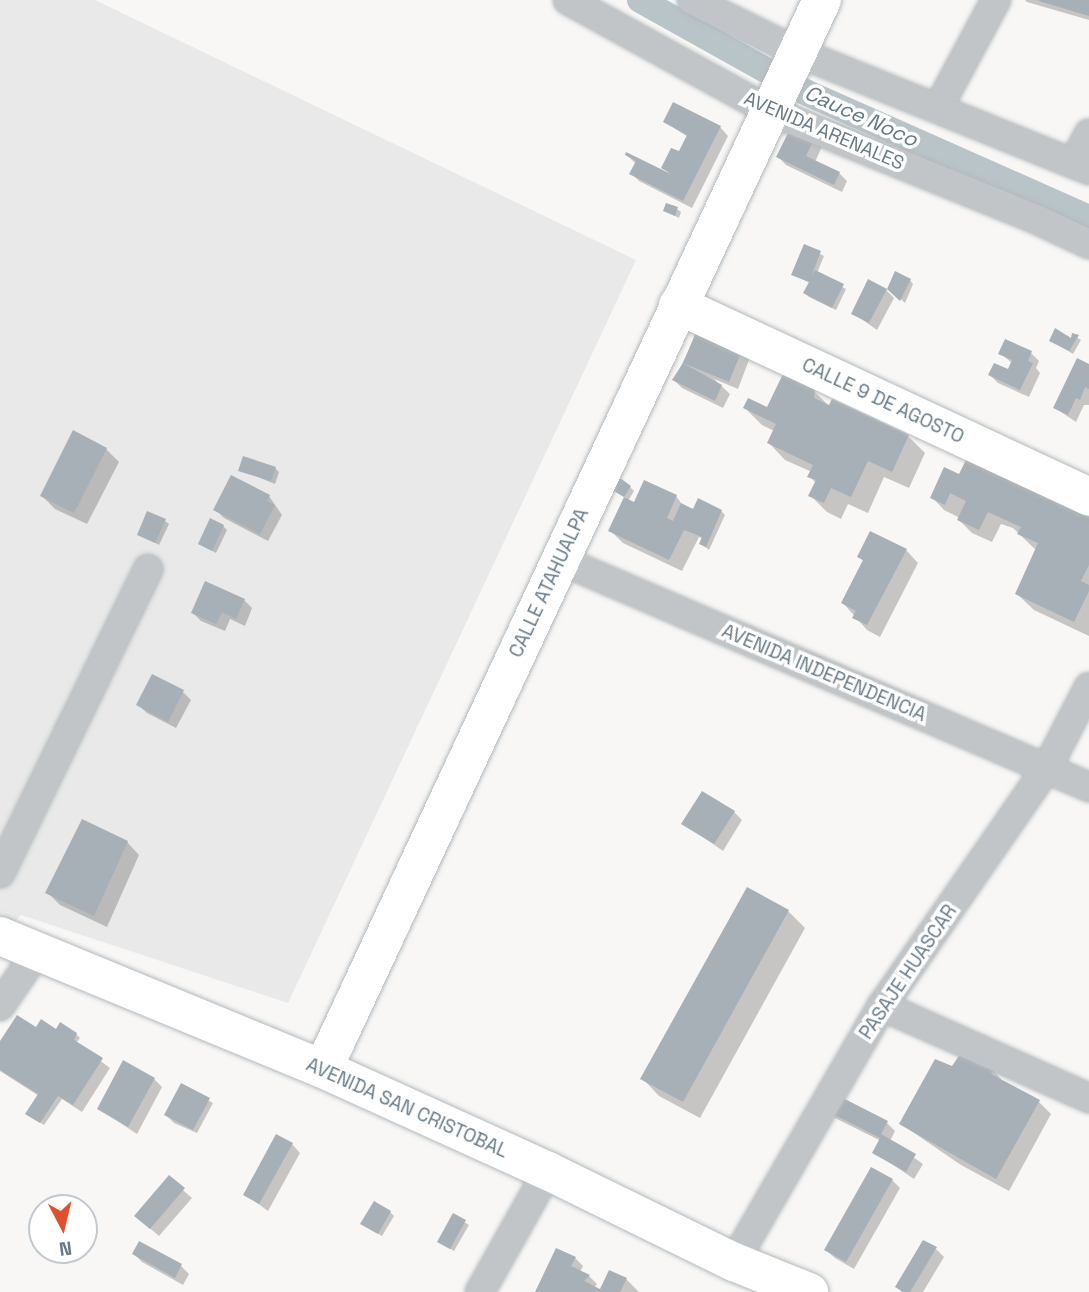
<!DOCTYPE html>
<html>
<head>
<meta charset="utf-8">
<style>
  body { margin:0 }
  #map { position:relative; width:1089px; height:1292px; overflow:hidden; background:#f8f7f5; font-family:"Space Grotesk",sans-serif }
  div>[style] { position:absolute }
  .built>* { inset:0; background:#e8e9e8 }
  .shadow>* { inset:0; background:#0003 }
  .canal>* { height:26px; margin:-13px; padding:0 13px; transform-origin:13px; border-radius:13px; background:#b8c4c8 }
  .building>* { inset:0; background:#a7b0b6 }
  .roads { filter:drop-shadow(0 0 2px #b3b9bd) drop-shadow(0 0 2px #b3b9bd) }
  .street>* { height:28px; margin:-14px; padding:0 14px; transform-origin:14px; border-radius:14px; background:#c1c5c8 }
  .secondary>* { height:38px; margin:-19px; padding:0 19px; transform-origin:19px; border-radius:19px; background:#fff }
  .highway>* { height:38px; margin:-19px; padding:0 19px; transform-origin:19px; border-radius:19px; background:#fff }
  span { translate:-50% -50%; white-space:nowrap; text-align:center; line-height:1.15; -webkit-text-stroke:7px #fff; paint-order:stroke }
  .street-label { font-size:19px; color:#677985 }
  .water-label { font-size:21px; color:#637a81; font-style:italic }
  .north { position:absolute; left:28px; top:1194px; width:70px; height:70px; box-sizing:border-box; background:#fff; border:2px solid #c2c9ce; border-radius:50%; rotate:173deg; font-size:19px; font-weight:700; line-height:28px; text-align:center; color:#677985 }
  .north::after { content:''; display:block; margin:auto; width:24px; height:32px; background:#df512d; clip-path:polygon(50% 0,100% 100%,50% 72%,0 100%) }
</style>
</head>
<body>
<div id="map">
  <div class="built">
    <i style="clip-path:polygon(0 0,95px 0,636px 260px,288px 1003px,21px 915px,0 939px)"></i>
  </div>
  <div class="shadow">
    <i style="clip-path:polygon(1025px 0,1089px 0,1089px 20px,1027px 2px)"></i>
    <i style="clip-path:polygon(665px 122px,720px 127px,728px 136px,692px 208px,639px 181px,631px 173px,636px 164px,627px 155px,671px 176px,664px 167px,680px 153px,688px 137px)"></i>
    <i style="clip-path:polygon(794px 124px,824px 142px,815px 162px,839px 173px,847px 181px,842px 192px,786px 165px,778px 157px)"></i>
    <i style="clip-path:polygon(677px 209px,681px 212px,679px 218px,665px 211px)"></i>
    <i style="clip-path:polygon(805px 246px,824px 256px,817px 273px,846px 289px,836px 310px,809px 297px,805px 293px,810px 283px,793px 274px)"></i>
    <i style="clip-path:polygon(910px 280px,913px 284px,905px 303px,889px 288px)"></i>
    <i style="clip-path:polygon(886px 290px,894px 298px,877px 330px,853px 313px)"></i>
    <i style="clip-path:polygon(697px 334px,741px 352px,749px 360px,738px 389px,714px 379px,730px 394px,723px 408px,682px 388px,674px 380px)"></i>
    <i style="clip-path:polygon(1073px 335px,1081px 340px,1073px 354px,1051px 340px,1072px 341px)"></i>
    <i style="clip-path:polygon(1000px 353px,1031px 353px,1039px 361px,1036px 368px,1040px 373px,1029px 397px,998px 383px,990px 375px,1008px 371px,1012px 363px)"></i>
    <i style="clip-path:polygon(1089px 366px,1089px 405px,1084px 405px,1076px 422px,1055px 408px)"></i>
    <i style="clip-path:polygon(814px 391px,830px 407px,908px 436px,925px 453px,909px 488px,884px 477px,868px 513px,848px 504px,841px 519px,827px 512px,811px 496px,816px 483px,809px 476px,812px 472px,785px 460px,769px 443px,774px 431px,762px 425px,745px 408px,768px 409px)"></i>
    <i style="clip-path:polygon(106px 449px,119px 462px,87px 524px,55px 509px,42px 496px)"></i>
    <i style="clip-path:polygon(275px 468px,279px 472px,275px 484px,240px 470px)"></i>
    <i style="clip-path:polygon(960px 477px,1089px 514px,1089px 636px,1034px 610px,1017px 594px,1037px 551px,1013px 528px,1001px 524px,992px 542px,972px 533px,959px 520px,960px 518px,944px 510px,932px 497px)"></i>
    <i style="clip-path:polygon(630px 487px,634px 491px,628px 501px,635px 504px,676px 496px,684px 507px,694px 511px,721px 511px,725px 515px,709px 550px,701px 544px,703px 539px,699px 537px,682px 571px,623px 543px,610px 530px,626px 498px,618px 493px)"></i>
    <i style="clip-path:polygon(269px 496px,282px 515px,268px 541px,224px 518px,215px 509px)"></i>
    <i style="clip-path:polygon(165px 521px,169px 524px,159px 545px,139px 534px)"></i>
    <i style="clip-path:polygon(223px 526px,227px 530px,216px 553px,200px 544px)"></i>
    <i style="clip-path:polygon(906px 550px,918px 563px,880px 637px,867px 630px,843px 603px,864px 562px,859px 556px)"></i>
    <i style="clip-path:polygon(244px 600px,252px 608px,245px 626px,230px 619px,225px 631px,201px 621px,193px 613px)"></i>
    <i style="clip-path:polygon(183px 692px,191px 700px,176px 728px,147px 713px,138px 705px)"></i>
    <i style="clip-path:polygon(734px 812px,742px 820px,723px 851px,683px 823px)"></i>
    <i style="clip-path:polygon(127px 842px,139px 855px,107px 927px,60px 905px,48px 893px)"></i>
    <i style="clip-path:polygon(788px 911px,805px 928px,700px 1118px,659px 1096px,643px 1079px)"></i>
    <i style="clip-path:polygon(56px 1031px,76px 1034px,80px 1038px,76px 1043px,110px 1068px,82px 1112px,62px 1099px,44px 1125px,31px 1117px,39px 1096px,0 1071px,0 1045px)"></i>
    <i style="clip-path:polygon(953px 1068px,993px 1070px,1001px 1079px,1000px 1081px,1039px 1102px,1051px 1114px,1009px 1191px,961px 1165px,901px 1124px)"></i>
    <i style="clip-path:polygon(154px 1079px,162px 1087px,137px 1134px,99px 1109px)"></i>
    <i style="clip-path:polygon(182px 1085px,213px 1103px,197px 1133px,174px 1123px,166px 1115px)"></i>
    <i style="clip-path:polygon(827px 1109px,887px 1123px,895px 1131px,890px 1141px,923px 1164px,914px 1179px,874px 1152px,881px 1141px,835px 1118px)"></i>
    <i style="clip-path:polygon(292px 1144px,300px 1153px,268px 1211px,245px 1194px)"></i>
    <i style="clip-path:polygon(169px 1178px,192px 1198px,159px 1236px,145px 1224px)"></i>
    <i style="clip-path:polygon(892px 1180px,900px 1188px,854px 1269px,835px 1258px,826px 1250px)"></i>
    <i style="clip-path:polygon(390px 1212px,394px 1216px,382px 1236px,366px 1227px)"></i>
    <i style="clip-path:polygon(454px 1216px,469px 1225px,454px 1251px,443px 1245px)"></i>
    <i style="clip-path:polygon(936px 1249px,944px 1257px,923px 1292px,902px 1292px,897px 1287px)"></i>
    <i style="clip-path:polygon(134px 1254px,181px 1266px,189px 1274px,183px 1285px,142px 1262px)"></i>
    <i style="clip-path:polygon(575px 1258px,583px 1266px,580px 1272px,589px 1276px,597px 1284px,594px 1288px,600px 1292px,537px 1292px)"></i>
    <i style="clip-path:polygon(626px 1279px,639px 1292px,601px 1292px)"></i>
  </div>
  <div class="canal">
    <i style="left:640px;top:0;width:189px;rotate:29.1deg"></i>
    <i style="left:805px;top:92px;width:311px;rotate:23.9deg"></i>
  </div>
  <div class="building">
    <i style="clip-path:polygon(1039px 0,1089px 0,1089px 16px,1039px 1px)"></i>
    <i style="clip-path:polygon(673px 102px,721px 126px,683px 201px,629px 174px,636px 161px,625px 155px,626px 152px,675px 176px,661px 168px,671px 148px,679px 151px,687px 135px,663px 122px)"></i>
    <i style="clip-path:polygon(794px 121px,817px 133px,806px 156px,840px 172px,834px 185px,776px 157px)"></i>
    <i style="clip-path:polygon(666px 203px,678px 207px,675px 216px,663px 211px)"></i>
    <i style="clip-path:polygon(804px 244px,821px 251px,811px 277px,815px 270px,844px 284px,832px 308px,803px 293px,809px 282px,791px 275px)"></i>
    <i style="clip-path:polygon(895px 271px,911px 279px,900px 301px,887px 289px,869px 323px,851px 314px,868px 279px,887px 289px)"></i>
    <i style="clip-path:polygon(1055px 328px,1071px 338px,1072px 333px,1079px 335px,1069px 351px,1049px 341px)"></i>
    <i style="clip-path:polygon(696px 332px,742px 350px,729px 382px,683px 363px)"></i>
    <i style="clip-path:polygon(1005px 339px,1032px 351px,1028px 361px,1033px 363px,1020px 390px,988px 375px,994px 363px,1008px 369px,1012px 360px,998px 354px)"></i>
    <i style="clip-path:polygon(1077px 358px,1089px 364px,1089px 389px,1085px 387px,1080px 400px,1076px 398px,1068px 415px,1053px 408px)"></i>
    <i style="clip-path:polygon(683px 363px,722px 385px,715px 401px,672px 380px)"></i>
    <i style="clip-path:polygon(783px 374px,815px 389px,814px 398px,829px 405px,832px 399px,909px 435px,892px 472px,868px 461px,851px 497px,831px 488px,824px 503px,808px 496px,816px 480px,807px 477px,813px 465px,767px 443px,776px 424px,743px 408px,748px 398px,767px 407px)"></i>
    <i style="clip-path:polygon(73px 430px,107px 448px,74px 513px,40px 496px)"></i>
    <i style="clip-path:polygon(243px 456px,276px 467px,271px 481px,238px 471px)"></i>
    <i style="clip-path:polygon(966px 460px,1089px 512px,1089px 565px,1081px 581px,1089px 585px,1089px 591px,1074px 622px,1015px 594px,1038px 543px,1017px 534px,1021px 527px,988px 512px,979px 530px,957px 520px,966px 501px,950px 493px,945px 505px,930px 498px,944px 467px,959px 474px)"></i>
    <i style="clip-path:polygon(231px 475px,270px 495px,267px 501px,275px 505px,260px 534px,213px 510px)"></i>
    <i style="clip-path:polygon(620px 478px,631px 486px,624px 497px,612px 490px)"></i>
    <i style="clip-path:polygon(644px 480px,677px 495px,667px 518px,673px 521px,681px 503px,693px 509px,698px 498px,722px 510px,706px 547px,699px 544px,702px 537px,684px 530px,669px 560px,608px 531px,624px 497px,634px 502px)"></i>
    <i style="clip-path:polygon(147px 511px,166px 519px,155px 543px,137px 535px)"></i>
    <i style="clip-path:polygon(210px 518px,224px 525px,212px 551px,198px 544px)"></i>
    <i style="clip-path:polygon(870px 531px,907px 549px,867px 625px,852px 618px,856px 611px,841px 603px,863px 560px,857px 557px)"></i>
    <i style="clip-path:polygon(205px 581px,245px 599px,236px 619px,222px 612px,216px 624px,191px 613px)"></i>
    <i style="clip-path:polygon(152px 674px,184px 690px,168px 722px,136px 705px)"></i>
    <i style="clip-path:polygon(702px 791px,735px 811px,714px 844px,681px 824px)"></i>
    <i style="clip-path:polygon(82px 819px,128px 841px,94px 916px,45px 893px)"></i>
    <i style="clip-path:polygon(747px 887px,789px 910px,683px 1102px,640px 1079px)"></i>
    <i style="clip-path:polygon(17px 1015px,36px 1027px,41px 1019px,56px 1029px,60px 1022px,77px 1033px,74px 1040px,103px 1058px,73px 1105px,58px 1096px,40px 1123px,25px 1114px,38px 1094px,0 1070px,0 1041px)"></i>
    <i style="clip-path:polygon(965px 1047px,994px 1069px,991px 1074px,1040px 1100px,996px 1179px,899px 1124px,935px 1059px,952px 1066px)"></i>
    <i style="clip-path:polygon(123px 1060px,155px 1078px,128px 1127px,97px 1109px)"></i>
    <i style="clip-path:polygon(181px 1083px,210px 1098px,193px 1130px,164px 1115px)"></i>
    <i style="clip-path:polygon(833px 1093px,888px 1121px,881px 1134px,916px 1154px,906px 1172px,872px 1153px,880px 1138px,825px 1110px)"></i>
    <i style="clip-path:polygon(276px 1134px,293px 1143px,259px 1204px,243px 1195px)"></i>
    <i style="clip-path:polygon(871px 1167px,893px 1179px,846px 1262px,824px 1250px)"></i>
    <i style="clip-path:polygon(169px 1175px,185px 1188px,150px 1229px,134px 1216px)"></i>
    <i style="clip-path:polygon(374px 1201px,391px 1211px,378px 1234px,360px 1224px)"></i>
    <i style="clip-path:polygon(453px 1213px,466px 1220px,450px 1249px,437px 1242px)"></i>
    <i style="clip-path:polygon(923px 1240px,937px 1247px,910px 1292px,903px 1292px,895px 1287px)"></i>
    <i style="clip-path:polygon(139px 1241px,182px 1264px,175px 1278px,132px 1254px)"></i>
    <i style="clip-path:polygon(556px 1248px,576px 1257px,571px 1266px,590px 1275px,584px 1281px,600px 1289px,609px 1270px,627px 1278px,620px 1292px,535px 1292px)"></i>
  </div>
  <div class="roads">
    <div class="street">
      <i style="left:568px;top:0;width:230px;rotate:28.8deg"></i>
      <i style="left:770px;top:111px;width:287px;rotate:22.1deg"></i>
      <i style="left:1036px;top:219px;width:59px;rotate:25.3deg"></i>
      <i style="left:692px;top:0;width:117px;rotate:26.3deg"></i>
      <i style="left:797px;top:52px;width:315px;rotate:22deg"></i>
      <i style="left:938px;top:108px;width:123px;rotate:-61.8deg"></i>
      <i style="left:1074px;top:162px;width:32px;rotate:-62deg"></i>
      <i style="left:560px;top:560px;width:576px;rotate:23.22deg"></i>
      <i style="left:0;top:873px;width:338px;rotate:-64deg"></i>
      <i style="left:0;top:1006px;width:65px;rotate:-55.6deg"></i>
      <i style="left:882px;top:1006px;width:227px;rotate:24deg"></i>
      <i style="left:734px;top:1262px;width:296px;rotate:-60deg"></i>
      <i style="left:882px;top:1006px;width:290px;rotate:-55.3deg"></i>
      <i style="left:1047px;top:768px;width:91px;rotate:-62.6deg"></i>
      <i style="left:480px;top:1292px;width:139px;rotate:-60.7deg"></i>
    </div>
    <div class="secondary">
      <i style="left:678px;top:305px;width:454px;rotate:25deg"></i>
      <i style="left:323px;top:1069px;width:1180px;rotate:-64.98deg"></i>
    </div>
    <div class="highway">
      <i style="left:0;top:936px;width:349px;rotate:22.4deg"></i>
      <i style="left:323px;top:1069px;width:247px;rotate:24.4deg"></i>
      <i style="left:548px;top:1171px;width:207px;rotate:26.1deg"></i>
      <i style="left:734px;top:1262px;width:81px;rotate:21.8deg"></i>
    </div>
  </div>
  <div class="street-label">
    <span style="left:824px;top:131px;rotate:23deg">AVENIDA ARENALES</span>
    <span style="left:883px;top:401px;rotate:25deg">CALLE 9 DE AGOSTO</span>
    <span style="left:549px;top:583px;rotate:-65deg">CALLE ATAHUALPA</span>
    <span style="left:824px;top:673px;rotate:23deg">AVENIDA INDEPENDENCIA</span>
    <span style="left:908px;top:972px;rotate:-56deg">PASAJE HUASCAR</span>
    <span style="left:407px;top:1108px;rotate:24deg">AVENIDA SAN CRISTOBAL</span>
  </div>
  <div class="water-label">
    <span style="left:861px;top:116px;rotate:24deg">Cauce Noco</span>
  </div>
  <div class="north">N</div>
</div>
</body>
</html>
